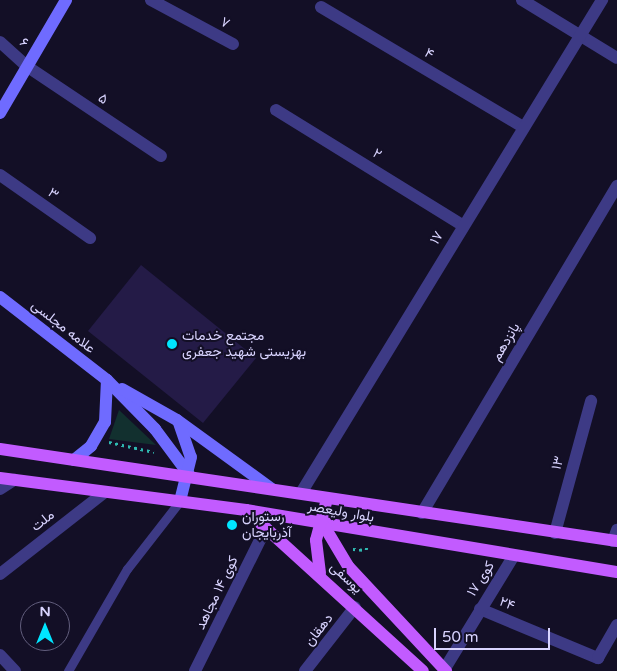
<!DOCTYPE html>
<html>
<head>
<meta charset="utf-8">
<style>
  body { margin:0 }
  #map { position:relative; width:617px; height:671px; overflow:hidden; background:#130f26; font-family:"Varela Round",Vazirmatn,sans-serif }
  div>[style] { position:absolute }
  .green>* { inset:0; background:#12302f }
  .building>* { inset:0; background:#241b47 }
  .path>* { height:2.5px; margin-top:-1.25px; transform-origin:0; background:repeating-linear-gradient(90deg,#2fb8b0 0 2.5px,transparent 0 6.5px) }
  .lane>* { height:9px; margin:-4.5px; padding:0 4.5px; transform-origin:4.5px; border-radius:4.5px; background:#3d3a85 }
  .street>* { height:12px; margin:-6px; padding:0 6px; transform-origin:6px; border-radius:6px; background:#3d3a85 }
  .secondary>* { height:12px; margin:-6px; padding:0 6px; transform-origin:6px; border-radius:6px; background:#6f6bff }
  .primary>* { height:12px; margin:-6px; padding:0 6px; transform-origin:6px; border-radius:6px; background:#c25bff }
  .dots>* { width:14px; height:14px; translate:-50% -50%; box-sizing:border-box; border:2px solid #130f26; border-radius:50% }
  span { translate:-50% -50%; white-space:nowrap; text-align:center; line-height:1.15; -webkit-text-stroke:4px #130f26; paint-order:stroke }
  .street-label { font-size:14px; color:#d9d4ff }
  .poi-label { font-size:14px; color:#d9d4ff }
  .left { translate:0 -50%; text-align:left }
  .north { position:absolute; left:20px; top:601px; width:50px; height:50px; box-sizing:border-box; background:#130f26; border:1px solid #625e7d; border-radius:50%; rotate:0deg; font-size:14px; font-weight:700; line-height:20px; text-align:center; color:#d9d4ff }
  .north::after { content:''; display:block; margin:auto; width:18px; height:22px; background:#00e5ff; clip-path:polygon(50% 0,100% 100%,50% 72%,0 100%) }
  .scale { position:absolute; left:434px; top:628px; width:116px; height:22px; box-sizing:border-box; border:2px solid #d9d4ff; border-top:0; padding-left:6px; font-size:15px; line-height:18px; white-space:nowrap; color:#d9d4ff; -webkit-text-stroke:4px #130f26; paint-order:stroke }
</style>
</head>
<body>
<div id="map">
  <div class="green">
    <i style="clip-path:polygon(119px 410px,156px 445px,109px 439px)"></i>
  </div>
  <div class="building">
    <i style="clip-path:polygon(141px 265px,256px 358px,203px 423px,88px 331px)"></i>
  </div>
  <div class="path">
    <i style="left:109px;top:442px;width:46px;rotate:12.5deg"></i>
    <i style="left:353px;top:549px;width:13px;rotate:4deg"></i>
    <i style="left:366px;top:550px;width:6px;rotate:-81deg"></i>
  </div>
  <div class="lane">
    <i style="left:68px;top:671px;width:118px;rotate:-60deg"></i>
    <i style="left:127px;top:569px;width:86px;rotate:-52.1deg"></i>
  </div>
  <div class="street">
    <i style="left:151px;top:0;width:93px;rotate:28.2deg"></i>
    <i style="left:522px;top:0;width:111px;rotate:31.4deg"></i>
    <i style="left:321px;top:7px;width:235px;rotate:30.7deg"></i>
    <i style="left:0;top:42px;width:38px;rotate:42deg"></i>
    <i style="left:28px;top:67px;width:160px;rotate:33.8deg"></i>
    <i style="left:276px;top:110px;width:219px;rotate:31.7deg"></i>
    <i style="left:0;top:175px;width:110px;rotate:35deg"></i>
    <i style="left:0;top:489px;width:17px;rotate:-33deg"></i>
    <i style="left:301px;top:493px;width:578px;rotate:-58.59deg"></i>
    <i style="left:422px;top:513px;width:381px;rotate:-59.2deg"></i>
    <i style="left:555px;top:533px;width:137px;rotate:-74.7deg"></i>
    <i style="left:613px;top:541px;width:12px;rotate:-70deg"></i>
    <i style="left:0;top:574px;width:133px;rotate:-38deg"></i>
    <i style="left:480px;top:609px;width:128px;rotate:22.6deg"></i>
    <i style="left:598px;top:658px;width:38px;rotate:-60deg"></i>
    <i style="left:0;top:655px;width:22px;rotate:47deg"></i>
    <i style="left:444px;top:670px;width:132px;rotate:-58.6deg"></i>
    <i style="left:195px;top:671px;width:160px;rotate:-63.6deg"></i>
    <i style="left:305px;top:671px;width:81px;rotate:-52deg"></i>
  </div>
  <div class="secondary">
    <i style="left:0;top:113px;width:131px;rotate:-59.7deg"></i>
    <i style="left:0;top:297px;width:135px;rotate:37.8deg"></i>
    <i style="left:107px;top:380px;width:69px;rotate:45.6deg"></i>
    <i style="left:155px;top:429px;width:59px;rotate:53.3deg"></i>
    <i style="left:122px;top:389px;width:63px;rotate:29.4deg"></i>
    <i style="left:177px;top:420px;width:117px;rotate:36deg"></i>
    <i style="left:179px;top:423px;width:36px;rotate:71deg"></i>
    <i style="left:191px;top:457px;width:45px;rotate:104deg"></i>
    <i style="left:74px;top:460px;width:22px;rotate:-39deg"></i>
    <i style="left:91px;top:446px;width:28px;rotate:-60deg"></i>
    <i style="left:105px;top:422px;width:42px;rotate:-87.3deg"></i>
  </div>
  <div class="primary">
    <i style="left:0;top:449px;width:624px;rotate:8.48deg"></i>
    <i style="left:0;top:478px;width:248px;rotate:7.4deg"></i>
    <i style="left:246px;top:510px;width:376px;rotate:9.5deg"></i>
    <i style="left:246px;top:510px;width:239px;rotate:42.3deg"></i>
    <i style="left:323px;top:524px;width:49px;rotate:59.2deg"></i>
    <i style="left:348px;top:566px;width:144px;rotate:47deg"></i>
    <i style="left:320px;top:573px;width:33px;rotate:-97deg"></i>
    <i style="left:316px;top:540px;width:42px;rotate:-75deg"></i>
  </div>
  <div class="dots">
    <i style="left:172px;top:344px;background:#00e5ff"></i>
    <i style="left:232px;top:525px;background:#00e5ff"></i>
  </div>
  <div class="street-label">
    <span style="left:225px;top:23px;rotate:28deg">۷</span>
    <span style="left:24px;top:43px;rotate:41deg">۶</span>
    <span style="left:429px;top:54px;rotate:31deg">۴</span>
    <span style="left:103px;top:99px;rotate:34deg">۵</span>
    <span style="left:377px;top:154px;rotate:32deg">۲</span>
    <span style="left:53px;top:194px;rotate:35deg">۳</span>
    <span style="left:437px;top:238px;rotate:-59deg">۱۷</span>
    <span style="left:63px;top:327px;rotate:38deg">علامه مجلسی</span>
    <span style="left:506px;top:342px;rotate:-59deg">پانزدهم</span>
    <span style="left:558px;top:463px;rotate:-75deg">۱۳</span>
    <span style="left:341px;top:512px;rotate:10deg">بلوار ولیعصر</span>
    <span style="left:43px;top:521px;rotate:-38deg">ملت</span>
    <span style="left:346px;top:578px;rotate:43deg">یوسفی</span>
    <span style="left:481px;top:579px;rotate:-57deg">کوی ۱۷</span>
    <span style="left:217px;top:593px;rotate:-64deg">کوی ۱۴ مجاهد</span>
    <span style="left:507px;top:604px;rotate:22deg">۲۴</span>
    <span style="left:319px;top:630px;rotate:-52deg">دهقان</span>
  </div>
  <div class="poi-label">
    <span class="left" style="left:182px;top:344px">مجتمع خدمات<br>بهزیستی شهید جعفری</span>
    <span class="left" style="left:242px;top:525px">رستوران<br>آذربایجان</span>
  </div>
  <div class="north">N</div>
  <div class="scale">50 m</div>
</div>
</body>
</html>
